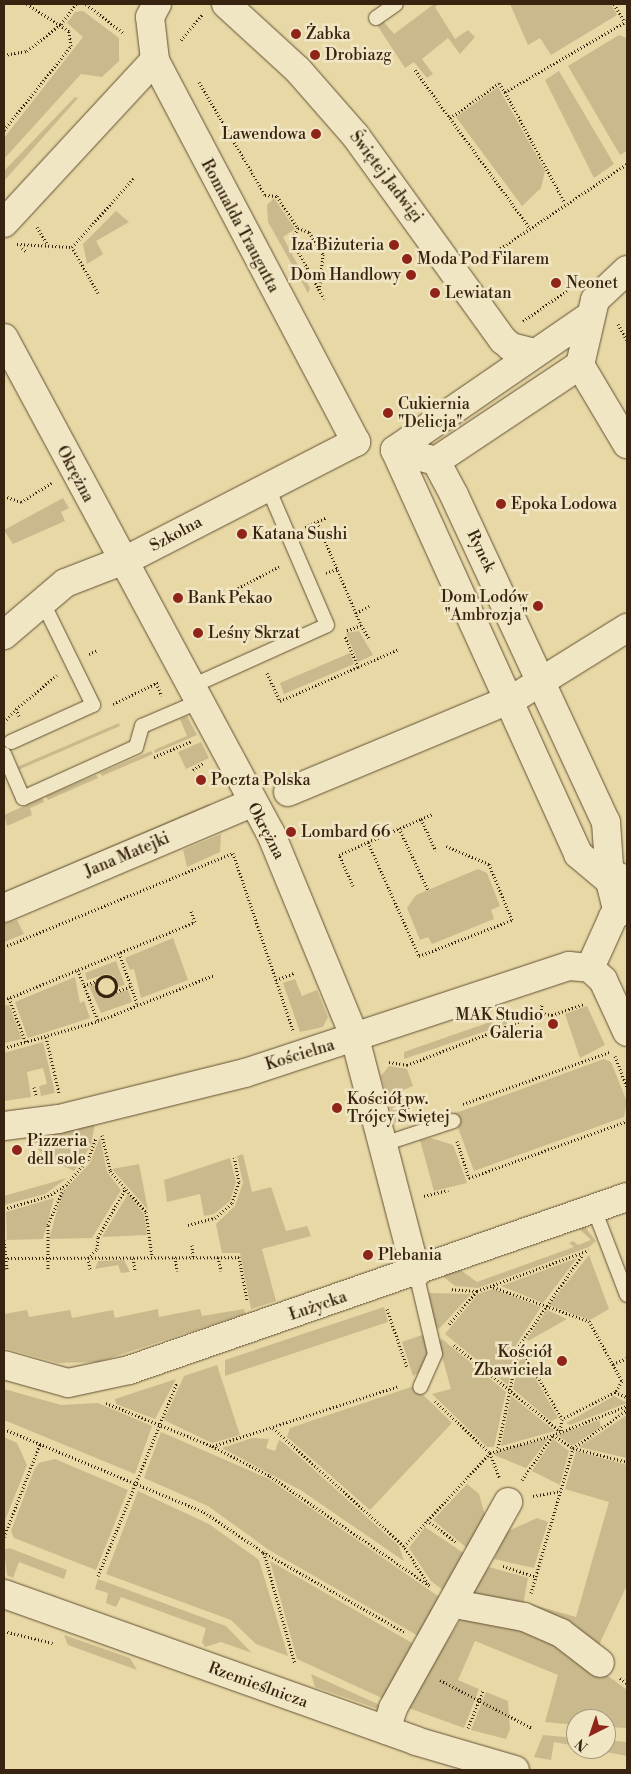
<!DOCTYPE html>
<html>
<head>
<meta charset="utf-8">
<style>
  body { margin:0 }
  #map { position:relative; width:631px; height:1774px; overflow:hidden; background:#e8d8a5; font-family:"Libre Bodoni",serif }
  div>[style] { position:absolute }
  .green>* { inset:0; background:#cab98c }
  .path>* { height:3px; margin-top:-1.5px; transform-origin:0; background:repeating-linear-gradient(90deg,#37230f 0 1px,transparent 0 3.5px) }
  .path>.ring { margin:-1.5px; padding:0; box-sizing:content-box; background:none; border:3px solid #37230f; border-radius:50% }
  .roads { filter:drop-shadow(0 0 1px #635034) drop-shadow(0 0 1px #635034) }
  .lane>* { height:14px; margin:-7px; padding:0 7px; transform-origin:7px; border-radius:7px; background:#f0e6c4 }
  .street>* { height:28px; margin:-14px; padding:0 14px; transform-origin:14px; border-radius:14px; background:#f0e6c4 }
  .secondary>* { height:28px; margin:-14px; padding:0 14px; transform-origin:14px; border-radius:14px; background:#f0e6c4 }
  .dots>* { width:14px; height:14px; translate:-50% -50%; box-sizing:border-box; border:2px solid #f0e6c4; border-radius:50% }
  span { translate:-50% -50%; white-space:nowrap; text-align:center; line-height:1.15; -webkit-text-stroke:5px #f0e6c4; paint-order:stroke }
  .poi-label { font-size:16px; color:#37230f }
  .left { translate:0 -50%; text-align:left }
  .right { translate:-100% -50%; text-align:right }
  .street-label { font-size:16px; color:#37230f }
  .frame { position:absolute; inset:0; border:5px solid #37230f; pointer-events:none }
  .north { position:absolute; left:566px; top:1709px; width:50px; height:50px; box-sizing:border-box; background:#f0e6c4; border:1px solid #a6987c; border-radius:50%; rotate:221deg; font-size:14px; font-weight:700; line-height:20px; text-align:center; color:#37230f }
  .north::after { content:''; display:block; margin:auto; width:18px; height:22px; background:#8f2418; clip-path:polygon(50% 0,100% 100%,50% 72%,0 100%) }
</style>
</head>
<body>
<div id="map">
  <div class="green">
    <i style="clip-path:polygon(434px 4px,439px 4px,435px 7px,455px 39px,468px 30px,475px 37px,460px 54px,448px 38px,422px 59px,433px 74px,427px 78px,414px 62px,405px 68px,377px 25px,383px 21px,394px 34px)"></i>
    <i style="clip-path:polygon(510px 4px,611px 4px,617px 15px,551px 55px,540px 38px,528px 45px)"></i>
    <i style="clip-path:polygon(83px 11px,119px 38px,119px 61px,102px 77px,81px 74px,4px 159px,4px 138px,83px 37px,67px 23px,75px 12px)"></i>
    <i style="clip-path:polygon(619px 35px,627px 38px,627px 151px,620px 155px,568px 66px)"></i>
    <i style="clip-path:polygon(559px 71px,614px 164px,594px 178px,545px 80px)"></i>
    <i style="clip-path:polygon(498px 87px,545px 171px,541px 188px,522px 206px,456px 117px)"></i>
    <i style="clip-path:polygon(75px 97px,78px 98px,4px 181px,4px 171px)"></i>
    <i style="clip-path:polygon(274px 198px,295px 229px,283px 237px,310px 288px,308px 293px,268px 222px,267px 205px)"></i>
    <i style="clip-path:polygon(116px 211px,129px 222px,96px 241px,103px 254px,87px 264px,83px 244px)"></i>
    <i style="clip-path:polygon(63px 498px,69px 508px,61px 512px,65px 521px,13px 544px,4px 530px)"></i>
    <i style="clip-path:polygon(359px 631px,373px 655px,358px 662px,346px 633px)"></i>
    <i style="clip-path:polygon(350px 653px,354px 664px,284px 694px,280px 683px)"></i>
    <i style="clip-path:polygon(187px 716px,197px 735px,155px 753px,154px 750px,187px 736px,180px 719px)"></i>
    <i style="clip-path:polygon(119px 723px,120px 726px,18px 770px,17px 767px)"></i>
    <i style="clip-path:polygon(201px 742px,209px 758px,186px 769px,178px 752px)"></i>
    <i style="clip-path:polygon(151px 751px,153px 754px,102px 776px,100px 773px)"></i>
    <i style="clip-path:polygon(96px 775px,98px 778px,48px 800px,46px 796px)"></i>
    <i style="clip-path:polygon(42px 798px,44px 802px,30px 808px,32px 815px,7px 826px,4px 815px)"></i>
    <i style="clip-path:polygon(209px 804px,212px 805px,4px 898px,4px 892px)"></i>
    <i style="clip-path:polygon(221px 834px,220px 852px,187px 867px,183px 850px)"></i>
    <i style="clip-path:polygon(478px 869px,487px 873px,500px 906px,491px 910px,494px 919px,432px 944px,428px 937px,420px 940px,407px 908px,416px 895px)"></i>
    <i style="clip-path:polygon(17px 920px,24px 934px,4px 942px,4px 924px)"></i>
    <i style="clip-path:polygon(173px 938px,188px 980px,141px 998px,134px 969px,130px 970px,125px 958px)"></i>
    <i style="clip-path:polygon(116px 961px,125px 985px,119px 987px,114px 976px,106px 974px,87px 980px,85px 973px)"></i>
    <i style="clip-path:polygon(75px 977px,80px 1003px,84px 1001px,90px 1018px,28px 1038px,15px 1002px)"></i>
    <i style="clip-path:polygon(295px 979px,302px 996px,317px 990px,328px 1017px,323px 1027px,300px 1032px,283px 983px)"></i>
    <i style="clip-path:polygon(94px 984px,101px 998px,128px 990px,132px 1002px,101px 1013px,89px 986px)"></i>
    <i style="clip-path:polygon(9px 1005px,22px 1039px,4px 1043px,4px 1006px)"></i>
    <i style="clip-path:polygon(587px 1006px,605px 1045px,580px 1058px,565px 1014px)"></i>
    <i style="clip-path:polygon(510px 1015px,512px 1022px,404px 1059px,404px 1052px)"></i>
    <i style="clip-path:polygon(43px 1042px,55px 1093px,41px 1096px,39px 1086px,47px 1084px,43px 1068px,27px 1072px,31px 1097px,4px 1101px,4px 1053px)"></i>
    <i style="clip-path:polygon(604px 1059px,611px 1062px,627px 1102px,624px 1117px,474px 1171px,453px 1114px)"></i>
    <i style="clip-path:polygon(389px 1066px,407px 1069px,413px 1086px,403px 1090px,412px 1116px,395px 1123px,381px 1076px)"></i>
    <i style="clip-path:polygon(95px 1123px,91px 1145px,74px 1171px,45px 1157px,26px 1136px)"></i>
    <i style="clip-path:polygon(100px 1137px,107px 1172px,121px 1190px,92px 1238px,49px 1239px,62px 1193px,90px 1163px)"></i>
    <i style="clip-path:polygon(431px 1138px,453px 1145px,467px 1183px,434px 1191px,420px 1140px)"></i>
    <i style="clip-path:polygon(243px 1154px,252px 1192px,271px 1187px,286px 1231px,307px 1226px,311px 1236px,262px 1249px,276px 1301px,251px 1309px,240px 1253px,222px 1253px,216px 1224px,235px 1206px,243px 1183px,237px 1156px)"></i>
    <i style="clip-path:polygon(230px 1158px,236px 1182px,230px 1201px,214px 1214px,204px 1216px,200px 1194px,167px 1202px,164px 1180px)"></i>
    <i style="clip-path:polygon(139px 1164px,148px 1210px,112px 1169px)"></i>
    <i style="clip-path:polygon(67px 1178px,45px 1194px,4px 1205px,4px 1196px)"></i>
    <i style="clip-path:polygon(128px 1194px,144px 1214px,147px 1235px,102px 1237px)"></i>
    <i style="clip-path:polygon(54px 1198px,43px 1239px,7px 1240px,6px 1212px)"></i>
    <i style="clip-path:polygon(582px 1223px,596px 1241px,589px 1247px,478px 1288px,455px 1286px,441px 1275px,458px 1268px,477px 1282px,574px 1247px,569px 1243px,573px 1241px,578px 1245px,591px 1240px,575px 1225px)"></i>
    <i style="clip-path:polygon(589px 1255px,609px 1309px,590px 1320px,549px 1305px)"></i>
    <i style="clip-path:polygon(577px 1258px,543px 1303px,501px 1286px)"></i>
    <i style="clip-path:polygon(124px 1260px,130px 1272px,121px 1273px,118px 1265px,95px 1269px,98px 1261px)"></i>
    <i style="clip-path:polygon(493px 1289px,541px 1307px,516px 1345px,508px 1385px,445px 1334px,478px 1294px)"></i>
    <i style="clip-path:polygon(429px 1293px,471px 1294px,439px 1329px,433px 1324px)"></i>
    <i style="clip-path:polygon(384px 1307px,388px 1322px,225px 1376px,225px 1360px)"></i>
    <i style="clip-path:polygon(158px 1309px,159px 1317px,200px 1309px,202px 1316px,244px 1309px,245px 1314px,98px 1362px,58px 1363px,4px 1348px,4px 1314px,27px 1310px,29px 1317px,70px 1310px,72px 1318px,113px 1310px,115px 1318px)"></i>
    <i style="clip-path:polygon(547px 1310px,567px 1319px,528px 1341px,527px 1339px)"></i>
    <i style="clip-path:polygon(425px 1334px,428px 1351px,421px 1371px,413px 1376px,402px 1342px)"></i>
    <i style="clip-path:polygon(442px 1339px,506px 1392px,494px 1447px,487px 1447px,432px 1394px,451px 1389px,438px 1342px)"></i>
    <i style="clip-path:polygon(521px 1353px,558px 1418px,551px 1421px,513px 1389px)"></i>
    <i style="clip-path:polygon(217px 1365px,240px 1435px,212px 1443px,164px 1420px,184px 1376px)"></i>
    <i style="clip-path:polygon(176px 1379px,155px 1419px,116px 1404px,115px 1399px)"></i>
    <i style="clip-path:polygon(414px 1386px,452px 1423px,370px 1510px,287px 1437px,290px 1428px)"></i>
    <i style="clip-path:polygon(4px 1389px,61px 1405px,98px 1403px,152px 1426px,135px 1474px,4px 1420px)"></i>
    <i style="clip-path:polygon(511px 1396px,555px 1431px,501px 1446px)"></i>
    <i style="clip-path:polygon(614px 1396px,627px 1403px,570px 1425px,566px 1423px)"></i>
    <i style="clip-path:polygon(627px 1415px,627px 1458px,579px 1447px)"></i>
    <i style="clip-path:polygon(599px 1420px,601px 1427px,572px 1446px,558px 1435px)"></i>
    <i style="clip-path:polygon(161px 1432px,269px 1479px,448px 1603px,427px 1641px,269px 1550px,208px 1506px,144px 1478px)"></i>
    <i style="clip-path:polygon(4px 1437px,17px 1443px,27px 1465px,4px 1523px)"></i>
    <i style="clip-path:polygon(252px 1438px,269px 1439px,266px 1448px,275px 1451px,279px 1440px,284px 1443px,399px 1546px,404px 1561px,302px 1491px,222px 1448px)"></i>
    <i style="clip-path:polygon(549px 1438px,526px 1468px,494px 1455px,496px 1452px)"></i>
    <i style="clip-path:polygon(553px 1439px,569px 1451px,560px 1485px,532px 1471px)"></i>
    <i style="clip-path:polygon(576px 1451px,627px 1465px,627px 1585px,598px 1647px,530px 1611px,531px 1604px,576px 1617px,609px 1502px,565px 1489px)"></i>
    <i style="clip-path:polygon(55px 1459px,128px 1490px,96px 1570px,14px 1538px,11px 1531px,34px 1470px,39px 1463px)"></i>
    <i style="clip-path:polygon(467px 1484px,479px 1494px,485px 1515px,467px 1548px,433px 1520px)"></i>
    <i style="clip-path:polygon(138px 1491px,209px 1524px,259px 1560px,288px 1656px,256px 1644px,231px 1620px,106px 1574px)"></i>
    <i style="clip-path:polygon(537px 1518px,548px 1522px,534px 1568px,494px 1559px,506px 1532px)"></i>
    <i style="clip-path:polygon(425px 1527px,465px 1554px,444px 1591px,431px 1581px,409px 1548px)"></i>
    <i style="clip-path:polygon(9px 1548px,67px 1570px,64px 1579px,19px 1562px,13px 1578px,7px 1575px,4px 1550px)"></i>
    <i style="clip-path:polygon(270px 1561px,419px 1647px,384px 1699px,297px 1659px)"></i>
    <i style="clip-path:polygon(489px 1567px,528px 1578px,523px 1605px,472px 1601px,473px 1592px)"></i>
    <i style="clip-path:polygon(98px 1579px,226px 1626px,252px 1653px,221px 1642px,205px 1647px,202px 1642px,206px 1628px,121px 1597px,116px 1607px,106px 1603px,108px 1593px,95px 1589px)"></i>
    <i style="clip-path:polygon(461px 1619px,512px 1623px,591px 1663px,627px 1690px,627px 1728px,606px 1727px,606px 1719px,576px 1719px,576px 1725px,545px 1722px,558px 1675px,475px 1641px,458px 1680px,479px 1689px,464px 1728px,406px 1707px)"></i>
    <i style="clip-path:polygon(64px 1635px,130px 1658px,137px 1670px,68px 1645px)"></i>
    <i style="clip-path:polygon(311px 1674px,380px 1705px,378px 1709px,315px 1687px)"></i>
    <i style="clip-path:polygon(486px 1692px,508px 1701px,510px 1729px,506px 1739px,471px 1730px)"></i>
    <i style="clip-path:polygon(543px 1735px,576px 1738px,576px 1746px,554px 1742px,551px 1760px,534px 1757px)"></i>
    <i style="clip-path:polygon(606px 1740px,627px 1742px,627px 1756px,590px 1749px,606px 1749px)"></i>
  </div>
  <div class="path">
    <i style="left:86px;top:4px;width:49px;rotate:37.6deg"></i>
    <i style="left:614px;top:4px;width:21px;rotate:59deg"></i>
    <i style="left:181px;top:40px;width:34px;rotate:-50deg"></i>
    <i style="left:4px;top:55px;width:23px;rotate:-10deg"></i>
    <i style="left:27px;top:51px;width:43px;rotate:-38.5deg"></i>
    <i style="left:61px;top:24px;width:25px;rotate:-53deg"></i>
    <i style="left:415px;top:70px;width:195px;rotate:54deg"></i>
    <i style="left:199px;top:82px;width:131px;rotate:59.7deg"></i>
    <i style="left:265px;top:195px;width:12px;rotate:5deg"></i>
    <i style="left:277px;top:196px;width:38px;rotate:57deg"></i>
    <i style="left:298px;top:228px;width:13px;rotate:117deg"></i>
    <i style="left:292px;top:240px;width:67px;rotate:61.5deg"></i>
    <i style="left:505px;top:92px;width:126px;rotate:61.6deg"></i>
    <i style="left:450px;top:118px;width:60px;rotate:-35.5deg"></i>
    <i style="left:499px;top:83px;width:11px;rotate:56deg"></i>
    <i style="left:505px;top:92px;width:141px;rotate:-30.2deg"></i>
    <i style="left:4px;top:130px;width:107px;rotate:-51.4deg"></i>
    <i style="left:71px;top:46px;width:15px;rotate:-98deg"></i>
    <i style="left:69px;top:31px;width:50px;rotate:-147.3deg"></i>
    <i style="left:37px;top:227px;width:21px;rotate:59deg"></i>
    <i style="left:298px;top:228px;width:12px;rotate:20deg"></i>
    <i style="left:309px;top:232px;width:26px;rotate:58deg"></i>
    <i style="left:323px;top:254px;width:36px;rotate:96deg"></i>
    <i style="left:17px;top:244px;width:55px;rotate:3.1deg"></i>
    <i style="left:22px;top:248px;width:5px;rotate:37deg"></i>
    <i style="left:480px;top:262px;width:177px;rotate:-33.7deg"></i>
    <i style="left:98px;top:293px;width:53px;rotate:-119.5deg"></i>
    <i style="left:72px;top:247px;width:93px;rotate:-48.1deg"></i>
    <i style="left:523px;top:321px;width:56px;rotate:-34.8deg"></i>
    <i style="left:618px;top:324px;width:18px;rotate:61deg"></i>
    <i style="left:4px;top:496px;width:18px;rotate:19deg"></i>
    <i style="left:21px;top:502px;width:36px;rotate:-32deg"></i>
    <i style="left:317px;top:522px;width:112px;rotate:66.9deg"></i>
    <i style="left:361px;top:625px;width:16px;rotate:158deg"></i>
    <i style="left:305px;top:527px;width:24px;rotate:-24deg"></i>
    <i style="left:326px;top:573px;width:12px;rotate:-20deg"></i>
    <i style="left:238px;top:588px;width:47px;rotate:-27.6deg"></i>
    <i style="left:356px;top:613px;width:15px;rotate:-28deg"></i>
    <i style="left:361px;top:625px;width:17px;rotate:59deg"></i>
    <i style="left:89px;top:654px;width:10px;rotate:-24deg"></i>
    <i style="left:358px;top:667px;width:45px;rotate:-23.7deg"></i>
    <i style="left:267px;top:673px;width:31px;rotate:65deg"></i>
    <i style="left:280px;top:701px;width:85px;rotate:-23.6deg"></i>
    <i style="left:358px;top:667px;width:34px;rotate:-113deg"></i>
    <i style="left:156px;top:683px;width:14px;rotate:65deg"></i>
    <i style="left:113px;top:704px;width:51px;rotate:-25.6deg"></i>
    <i style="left:19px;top:716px;width:8px;rotate:-113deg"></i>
    <i style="left:16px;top:709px;width:53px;rotate:-39.7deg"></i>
    <i style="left:4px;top:722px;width:18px;rotate:-47deg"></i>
    <i style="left:154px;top:757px;width:41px;rotate:-22.8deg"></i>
    <i style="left:193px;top:770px;width:12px;rotate:-35deg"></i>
    <i style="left:421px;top:819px;width:13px;rotate:-23deg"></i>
    <i style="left:399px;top:828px;width:68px;rotate:64.9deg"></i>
    <i style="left:368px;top:842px;width:58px;rotate:-23.5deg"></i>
    <i style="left:421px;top:819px;width:35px;rotate:65deg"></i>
    <i style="left:353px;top:886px;width:34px;rotate:-114deg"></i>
    <i style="left:339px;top:855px;width:32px;rotate:-24deg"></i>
    <i style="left:368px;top:842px;width:125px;rotate:65.9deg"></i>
    <i style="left:419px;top:956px;width:100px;rotate:-21.2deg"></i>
    <i style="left:512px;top:920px;width:61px;rotate:-112.3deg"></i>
    <i style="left:489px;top:864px;width:47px;rotate:-157.3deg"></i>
    <i style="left:4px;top:947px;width:248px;rotate:-22.3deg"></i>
    <i style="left:233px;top:853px;width:187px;rotate:71.3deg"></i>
    <i style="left:119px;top:953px;width:35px;rotate:70deg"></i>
    <i style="left:78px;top:970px;width:55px;rotate:68.6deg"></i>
    <i class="ring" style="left:96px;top:976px;width:17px;height:17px"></i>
    <i style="left:276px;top:980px;width:19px;rotate:-21deg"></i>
    <i style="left:84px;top:986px;width:15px;rotate:-23deg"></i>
    <i style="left:113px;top:993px;width:19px;rotate:-21deg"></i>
    <i style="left:131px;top:986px;width:18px;rotate:71deg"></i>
    <i style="left:9px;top:998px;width:48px;rotate:69.3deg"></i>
    <i style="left:4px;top:1000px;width:206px;rotate:-22.2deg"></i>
    <i style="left:195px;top:922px;width:12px;rotate:-110deg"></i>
    <i style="left:541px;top:1013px;width:11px;rotate:10deg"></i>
    <i style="left:552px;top:1015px;width:34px;rotate:-19deg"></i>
    <i style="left:46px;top:1037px;width:57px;rotate:76.9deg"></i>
    <i style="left:4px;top:1048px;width:98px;rotate:-16deg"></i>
    <i style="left:98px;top:1021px;width:125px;rotate:-21.6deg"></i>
    <i style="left:615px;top:1056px;width:33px;rotate:69deg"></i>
    <i style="left:389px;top:1062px;width:18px;rotate:9deg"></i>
    <i style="left:407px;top:1065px;width:144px;rotate:-21.2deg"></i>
    <i style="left:541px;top:1013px;width:9px;rotate:-84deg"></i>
    <i style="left:34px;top:1087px;width:8px;rotate:76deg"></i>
    <i style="left:463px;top:1104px;width:156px;rotate:-19.5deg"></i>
    <i style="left:102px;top:1135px;width:37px;rotate:77deg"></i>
    <i style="left:110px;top:1171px;width:55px;rotate:48.7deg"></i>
    <i style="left:146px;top:1212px;width:45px;rotate:82.4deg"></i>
    <i style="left:457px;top:1141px;width:39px;rotate:72deg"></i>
    <i style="left:469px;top:1178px;width:168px;rotate:-19.8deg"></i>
    <i style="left:424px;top:1196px;width:25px;rotate:-14deg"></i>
    <i style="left:4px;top:1209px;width:46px;rotate:-16.5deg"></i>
    <i style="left:48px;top:1196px;width:21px;rotate:-31deg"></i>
    <i style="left:66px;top:1185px;width:33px;rotate:-49deg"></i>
    <i style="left:88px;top:1160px;width:23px;rotate:-70deg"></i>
    <i style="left:188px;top:1225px;width:28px;rotate:-15deg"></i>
    <i style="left:215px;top:1218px;width:23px;rotate:-41deg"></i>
    <i style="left:232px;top:1203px;width:22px;rotate:-72deg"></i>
    <i style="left:239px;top:1182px;width:25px;rotate:-101deg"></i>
    <i style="left:4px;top:1240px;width:30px;rotate:84deg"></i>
    <i style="left:192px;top:1245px;width:12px;rotate:85deg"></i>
    <i style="left:175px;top:1257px;width:14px;rotate:82deg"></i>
    <i style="left:218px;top:1257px;width:14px;rotate:78deg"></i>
    <i style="left:4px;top:1258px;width:235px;rotate:-0.2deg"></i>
    <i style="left:239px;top:1257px;width:44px;rotate:79.5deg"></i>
    <i style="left:133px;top:1258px;width:13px;rotate:81deg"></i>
    <i style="left:48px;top:1269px;width:44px;rotate:-90deg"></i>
    <i style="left:48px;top:1225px;width:39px;rotate:-67deg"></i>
    <i style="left:90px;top:1269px;width:11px;rotate:-100deg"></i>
    <i style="left:88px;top:1258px;width:13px;rotate:-45deg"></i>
    <i style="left:97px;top:1249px;width:12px;rotate:-85deg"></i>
    <i style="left:98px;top:1237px;width:56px;rotate:-60.3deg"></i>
    <i style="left:490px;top:1286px;width:105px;rotate:19.5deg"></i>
    <i style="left:589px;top:1321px;width:68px;rotate:61.2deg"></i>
    <i style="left:622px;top:1381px;width:13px;rotate:122deg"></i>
    <i style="left:615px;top:1392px;width:59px;rotate:153deg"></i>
    <i style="left:562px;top:1419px;width:13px;rotate:99deg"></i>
    <i style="left:477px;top:1291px;width:119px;rotate:-20.1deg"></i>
    <i style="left:387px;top:1309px;width:61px;rotate:71deg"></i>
    <i style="left:449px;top:1324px;width:43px;rotate:-49.7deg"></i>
    <i style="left:477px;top:1291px;width:26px;rotate:-176deg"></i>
    <i style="left:454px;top:1345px;width:136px;rotate:39.1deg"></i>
    <i style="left:520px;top:1346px;width:84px;rotate:60.1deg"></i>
    <i style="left:613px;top:1364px;width:15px;rotate:-23deg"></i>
    <i style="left:615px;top:1392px;width:13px;rotate:23deg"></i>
    <i style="left:435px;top:1401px;width:76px;rotate:43.4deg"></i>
    <i style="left:490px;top:1453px;width:26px;rotate:69deg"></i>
    <i style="left:106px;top:1403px;width:114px;rotate:22.1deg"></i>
    <i style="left:212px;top:1446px;width:65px;rotate:27.3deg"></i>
    <i style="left:270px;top:1476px;width:194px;rotate:34.5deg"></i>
    <i style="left:273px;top:1428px;width:176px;rotate:42deg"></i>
    <i style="left:4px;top:1429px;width:217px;rotate:22.5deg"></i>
    <i style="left:204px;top:1512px;width:71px;rotate:34.1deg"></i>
    <i style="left:263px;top:1552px;width:164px;rotate:29.5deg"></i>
    <i style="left:213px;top:1446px;width:195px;rotate:-17.9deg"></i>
    <i style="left:498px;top:1448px;width:104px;rotate:-78.4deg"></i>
    <i style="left:519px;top:1346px;width:112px;rotate:-55.2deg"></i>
    <i style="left:522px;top:1480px;width:55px;rotate:-55.4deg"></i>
    <i style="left:553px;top:1435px;width:79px;rotate:-21.4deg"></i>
    <i style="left:533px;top:1496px;width:28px;rotate:-10deg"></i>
    <i style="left:427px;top:1520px;width:36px;rotate:37deg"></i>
    <i style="left:4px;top:1537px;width:100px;rotate:-68.8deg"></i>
    <i style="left:264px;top:1553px;width:115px;rotate:74.4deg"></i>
    <i style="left:503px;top:1566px;width:35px;rotate:18deg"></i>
    <i style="left:98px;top:1576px;width:209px;rotate:-67.8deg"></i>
    <i style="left:428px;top:1584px;width:45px;rotate:-122.3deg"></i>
    <i style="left:404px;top:1546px;width:127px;rotate:-47.2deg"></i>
    <i style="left:490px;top:1453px;width:66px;rotate:-15.9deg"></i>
    <i style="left:553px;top:1435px;width:24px;rotate:33deg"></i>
    <i style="left:573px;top:1448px;width:56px;rotate:14.5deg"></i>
    <i style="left:531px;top:1593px;width:151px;rotate:-73.8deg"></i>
    <i style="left:573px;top:1448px;width:66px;rotate:-35.1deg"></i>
    <i style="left:4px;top:1631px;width:50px;rotate:13.8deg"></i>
    <i style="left:620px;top:1678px;width:9px;rotate:36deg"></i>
    <i style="left:440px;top:1680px;width:104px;rotate:27.6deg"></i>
    <i style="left:468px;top:1728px;width:40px;rotate:-68deg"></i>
  </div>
  <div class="roads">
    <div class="lane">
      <i style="left:376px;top:18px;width:24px;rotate:-35deg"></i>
      <i style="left:190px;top:687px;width:150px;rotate:-24.3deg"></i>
      <i style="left:327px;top:625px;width:151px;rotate:-113.3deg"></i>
      <i style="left:11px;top:742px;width:90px;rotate:-24.3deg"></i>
      <i style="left:93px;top:705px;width:116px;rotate:-116.1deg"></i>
      <i style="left:4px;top:754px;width:48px;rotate:66.6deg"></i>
      <i style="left:23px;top:798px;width:124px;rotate:-24.3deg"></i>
      <i style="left:136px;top:747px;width:22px;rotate:-74deg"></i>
      <i style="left:142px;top:726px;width:61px;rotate:-23.2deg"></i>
      <i style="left:384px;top:1144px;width:73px;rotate:-18.4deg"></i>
      <i style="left:594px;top:1209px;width:92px;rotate:69deg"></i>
      <i style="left:416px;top:1273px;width:83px;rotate:76.8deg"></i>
      <i style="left:435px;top:1354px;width:36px;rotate:114deg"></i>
    </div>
    <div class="street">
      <i style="left:226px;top:4px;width:98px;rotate:42.5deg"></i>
      <i style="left:298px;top:70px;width:86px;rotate:48.8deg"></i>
      <i style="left:355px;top:135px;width:253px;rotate:54.2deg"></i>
      <i style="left:503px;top:340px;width:11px;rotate:41deg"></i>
      <i style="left:511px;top:347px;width:25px;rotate:14deg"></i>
      <i style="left:4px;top:223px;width:222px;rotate:-47.2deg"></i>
      <i style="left:627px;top:270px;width:44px;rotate:136.8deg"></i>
      <i style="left:595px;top:300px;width:67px;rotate:103deg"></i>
      <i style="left:580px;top:365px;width:92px;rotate:59.3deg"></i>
      <i style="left:4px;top:338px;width:563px;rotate:61.71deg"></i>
      <i style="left:271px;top:834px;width:221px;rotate:67.6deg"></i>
      <i style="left:355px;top:1038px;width:243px;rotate:75.4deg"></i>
      <i style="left:395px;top:450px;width:42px;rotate:15deg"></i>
      <i style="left:436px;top:461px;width:38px;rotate:62deg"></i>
      <i style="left:454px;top:495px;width:361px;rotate:65.1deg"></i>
      <i style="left:606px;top:822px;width:59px;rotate:86.1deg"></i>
      <i style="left:610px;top:881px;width:32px;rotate:76deg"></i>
      <i style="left:395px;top:450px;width:444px;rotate:65.6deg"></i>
      <i style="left:578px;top:854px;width:42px;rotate:40.2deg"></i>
      <i style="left:610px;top:881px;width:10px;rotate:-24deg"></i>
      <i style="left:395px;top:450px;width:237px;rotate:-34.5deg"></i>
      <i style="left:436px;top:461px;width:173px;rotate:-33.7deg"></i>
      <i style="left:4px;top:635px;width:80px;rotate:-40.4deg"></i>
      <i style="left:65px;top:583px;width:72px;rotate:-21.2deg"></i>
      <i style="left:132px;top:557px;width:252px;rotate:-27.2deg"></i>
      <i style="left:356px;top:442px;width:432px;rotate:-117.8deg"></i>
      <i style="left:155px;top:60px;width:43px;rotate:-96.6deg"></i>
      <i style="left:150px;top:17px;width:15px;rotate:-62deg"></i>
      <i style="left:288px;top:792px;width:247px;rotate:-22.6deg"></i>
      <i style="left:516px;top:697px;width:131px;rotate:-31.9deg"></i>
      <i style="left:4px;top:908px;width:268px;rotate:-23deg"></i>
      <i style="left:590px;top:968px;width:56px;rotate:-65.7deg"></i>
      <i style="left:613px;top:917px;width:18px;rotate:-38deg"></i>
      <i style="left:4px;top:1126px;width:55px;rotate:-7.3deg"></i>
      <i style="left:59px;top:1119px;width:192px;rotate:-13.9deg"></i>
      <i style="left:245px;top:1073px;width:341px;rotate:-18.3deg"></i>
      <i style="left:569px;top:966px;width:21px;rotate:5deg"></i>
      <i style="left:590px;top:968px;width:18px;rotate:43deg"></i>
      <i style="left:603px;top:980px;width:57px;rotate:65.2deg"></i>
      <i style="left:4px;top:1365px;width:66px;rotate:15.7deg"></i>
      <i style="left:68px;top:1383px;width:62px;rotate:-12deg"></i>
      <i style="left:129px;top:1370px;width:527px;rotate:-19.16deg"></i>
      <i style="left:455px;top:1604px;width:70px;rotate:10.7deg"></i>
      <i style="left:524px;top:1617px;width:40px;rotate:23.4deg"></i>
      <i style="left:561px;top:1633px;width:49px;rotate:37.6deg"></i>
      <i style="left:386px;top:1730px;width:23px;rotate:-72deg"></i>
      <i style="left:393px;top:1708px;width:236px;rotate:-60.8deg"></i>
    </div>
    <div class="secondary">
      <i style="left:4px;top:1594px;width:437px;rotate:19.6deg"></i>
      <i style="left:416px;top:1741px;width:103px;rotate:16.3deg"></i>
    </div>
  </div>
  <div class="dots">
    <i style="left:296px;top:34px;background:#8f2418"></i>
    <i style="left:315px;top:55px;background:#8f2418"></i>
    <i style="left:316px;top:134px;background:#8f2418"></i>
    <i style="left:394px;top:245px;background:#8f2418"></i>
    <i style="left:407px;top:259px;background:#8f2418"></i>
    <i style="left:411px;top:275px;background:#8f2418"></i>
    <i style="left:556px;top:283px;background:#8f2418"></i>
    <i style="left:435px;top:293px;background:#8f2418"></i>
    <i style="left:388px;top:413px;background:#8f2418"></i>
    <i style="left:501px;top:504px;background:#8f2418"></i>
    <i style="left:242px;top:534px;background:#8f2418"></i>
    <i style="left:178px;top:598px;background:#8f2418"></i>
    <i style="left:538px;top:606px;background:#8f2418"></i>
    <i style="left:198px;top:633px;background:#8f2418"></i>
    <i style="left:201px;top:780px;background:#8f2418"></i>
    <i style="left:291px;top:832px;background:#8f2418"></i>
    <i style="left:553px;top:1024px;background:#8f2418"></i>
    <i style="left:337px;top:1108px;background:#8f2418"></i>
    <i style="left:17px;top:1150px;background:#8f2418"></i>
    <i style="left:368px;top:1255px;background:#8f2418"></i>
    <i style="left:562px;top:1361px;background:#8f2418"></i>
  </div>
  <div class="poi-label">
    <span class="left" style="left:306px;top:34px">Żabka</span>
    <span class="left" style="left:325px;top:55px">Drobiazg</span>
    <span class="right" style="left:306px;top:134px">Lawendowa</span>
    <span class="right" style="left:384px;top:245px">Iza Biżuteria</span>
    <span class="left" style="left:417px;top:259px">Moda Pod Filarem</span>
    <span class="right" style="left:401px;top:275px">Dom Handlowy</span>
    <span class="left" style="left:566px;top:283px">Neonet</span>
    <span class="left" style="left:445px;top:293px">Lewiatan</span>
    <span class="left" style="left:398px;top:413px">Cukiernia<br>"Delicja"</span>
    <span class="left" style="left:511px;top:504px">Epoka Lodowa</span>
    <span class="left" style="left:252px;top:534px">Katana Sushi</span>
    <span class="right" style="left:528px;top:606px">Dom Lodów<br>"Ambrozja"</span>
    <span class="left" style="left:188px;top:598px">Bank Pekao</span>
    <span class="left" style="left:208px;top:633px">Leśny Skrzat</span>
    <span class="left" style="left:211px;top:780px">Poczta Polska</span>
    <span class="left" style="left:301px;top:832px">Lombard 66</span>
    <span class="right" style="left:543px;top:1024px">MAK Studio<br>Galeria</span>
    <span class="left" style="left:347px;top:1108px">Kościół pw.<br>Trójcy Świętej</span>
    <span class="left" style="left:27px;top:1150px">Pizzeria<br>dell sole</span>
    <span class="left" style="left:378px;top:1255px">Plebania</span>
    <span class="right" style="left:552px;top:1361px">Kościół<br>Zbawiciela</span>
  </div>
  <div class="street-label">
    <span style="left:386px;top:177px;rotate:53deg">Świętej Jadwigi</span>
    <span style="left:240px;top:226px;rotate:62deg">Romualda Traugutta</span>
    <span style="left:75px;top:474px;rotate:62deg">Okrężna</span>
    <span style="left:176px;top:534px;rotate:-28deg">Szkolna</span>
    <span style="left:481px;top:551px;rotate:64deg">Rynek</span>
    <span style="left:266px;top:831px;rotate:62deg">Okrężna</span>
    <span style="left:127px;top:855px;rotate:-23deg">Jana Matejki</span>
    <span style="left:300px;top:1055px;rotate:-17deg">Kościelna</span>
    <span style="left:318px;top:1306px;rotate:-19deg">Łużycka</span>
    <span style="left:258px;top:1685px;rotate:20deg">Rzemieślnicza</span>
  </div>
  <div class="frame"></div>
  <div class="north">N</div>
</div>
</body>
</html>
